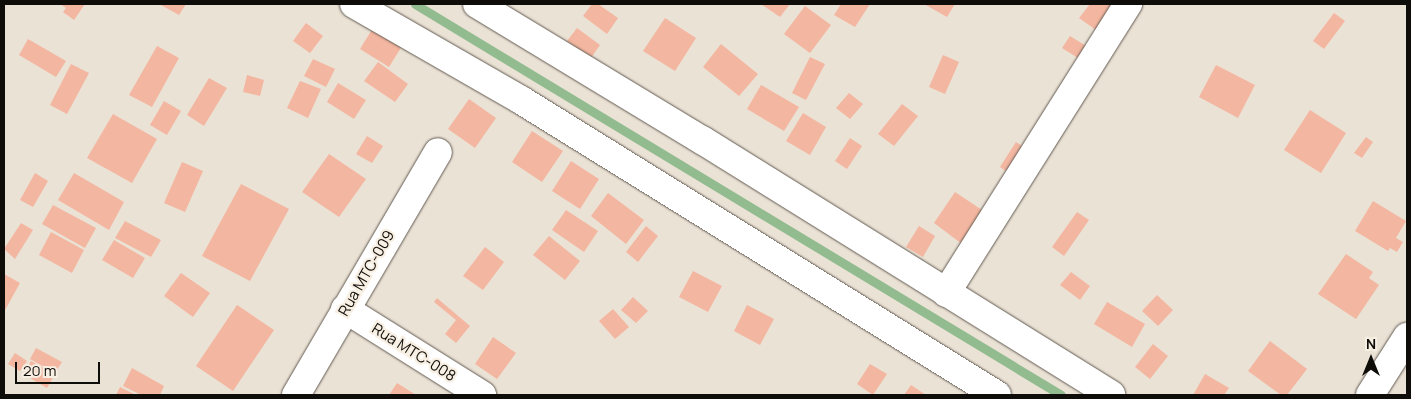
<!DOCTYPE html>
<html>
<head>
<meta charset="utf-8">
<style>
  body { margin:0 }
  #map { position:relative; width:1411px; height:399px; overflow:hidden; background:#ebe2d6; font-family:Manrope,sans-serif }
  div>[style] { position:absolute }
  .stream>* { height:9px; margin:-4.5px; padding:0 4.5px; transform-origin:4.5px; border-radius:4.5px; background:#92bc8f }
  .building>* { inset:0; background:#f3b6a0 }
  .roads { filter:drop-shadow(0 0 1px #615a50) drop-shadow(0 0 1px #615a50) }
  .minor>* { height:28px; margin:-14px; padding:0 14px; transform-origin:14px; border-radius:14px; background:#fff }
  span { translate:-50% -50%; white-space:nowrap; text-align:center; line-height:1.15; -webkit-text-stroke:4.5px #f8efe3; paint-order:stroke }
  .street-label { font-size:15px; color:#0f0d09 }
  .frame { position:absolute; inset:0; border:5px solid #0f0d09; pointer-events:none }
  .north { position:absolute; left:1346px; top:334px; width:50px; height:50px; -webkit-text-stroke:4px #f8efe3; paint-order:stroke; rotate:0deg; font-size:14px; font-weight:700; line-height:20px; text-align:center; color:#0f0d09 }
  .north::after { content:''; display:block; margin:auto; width:18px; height:22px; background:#0f0d09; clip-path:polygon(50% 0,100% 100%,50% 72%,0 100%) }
  .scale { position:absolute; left:15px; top:362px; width:85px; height:22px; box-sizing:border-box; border:2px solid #0f0d09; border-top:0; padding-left:6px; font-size:15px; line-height:18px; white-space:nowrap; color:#0f0d09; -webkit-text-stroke:4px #f8efe3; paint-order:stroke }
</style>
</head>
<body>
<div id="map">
  <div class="stream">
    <i style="left:415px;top:4px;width:755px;rotate:31.18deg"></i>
  </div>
  <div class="building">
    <i style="clip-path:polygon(60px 4px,85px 4px,74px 20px,63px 12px,66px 8px)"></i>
    <i style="clip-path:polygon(159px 4px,186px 4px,179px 15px)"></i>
    <i style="clip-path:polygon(592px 4px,598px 4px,618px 18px,607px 34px,583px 16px)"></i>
    <i style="clip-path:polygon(761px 4px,790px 4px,780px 17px)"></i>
    <i style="clip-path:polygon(841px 4px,870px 4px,855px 27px,834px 15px)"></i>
    <i style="clip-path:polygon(924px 4px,955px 4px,947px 17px)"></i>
    <i style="clip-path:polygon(1090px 4px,1115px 4px,1096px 30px,1079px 18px)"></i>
    <i style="clip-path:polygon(805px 6px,831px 25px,810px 53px,784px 34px)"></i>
    <i style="clip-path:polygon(1334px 13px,1345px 21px,1324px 49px,1313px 41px)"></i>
    <i style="clip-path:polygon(665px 18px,696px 38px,675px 71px,643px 51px)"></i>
    <i style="clip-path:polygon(306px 23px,323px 36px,310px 53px,293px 41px)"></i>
    <i style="clip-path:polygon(373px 28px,402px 46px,389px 67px,360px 49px)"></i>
    <i style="clip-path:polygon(577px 28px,600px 45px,591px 58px,567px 41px)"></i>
    <i style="clip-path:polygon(1070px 36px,1086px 46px,1078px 58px,1062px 48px)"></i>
    <i style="clip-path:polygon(28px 39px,66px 61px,56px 77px,19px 55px)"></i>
    <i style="clip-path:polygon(721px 44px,758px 74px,739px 96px,703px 67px)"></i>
    <i style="clip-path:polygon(157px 46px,179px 58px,152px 107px,129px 95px)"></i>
    <i style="clip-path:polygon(943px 55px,959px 62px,945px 94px,929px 87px)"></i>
    <i style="clip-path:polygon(810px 57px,825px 64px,806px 100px,792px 93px)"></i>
    <i style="clip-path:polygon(313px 59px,335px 69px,326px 87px,304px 76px)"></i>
    <i style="clip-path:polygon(378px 62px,408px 84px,395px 102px,364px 81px)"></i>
    <i style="clip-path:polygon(71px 64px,89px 73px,67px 114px,50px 105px)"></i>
    <i style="clip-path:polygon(1216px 65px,1255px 85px,1238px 118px,1199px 97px)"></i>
    <i style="clip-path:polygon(247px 75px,264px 80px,260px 96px,243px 92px)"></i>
    <i style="clip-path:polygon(209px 78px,227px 88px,204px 126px,187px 115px)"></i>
    <i style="clip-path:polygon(300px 81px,321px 89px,308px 118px,287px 108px)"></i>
    <i style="clip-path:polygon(338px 83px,366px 100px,354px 119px,327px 102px)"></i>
    <i style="clip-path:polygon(761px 85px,799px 107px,784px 131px,747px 109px)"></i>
    <i style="clip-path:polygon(849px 93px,863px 104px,850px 119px,836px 108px)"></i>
    <i style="clip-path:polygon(469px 99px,496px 118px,475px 148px,448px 129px)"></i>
    <i style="clip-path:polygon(164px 101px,181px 111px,167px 135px,150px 125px)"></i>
    <i style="clip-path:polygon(902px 104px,918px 116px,894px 146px,878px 134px)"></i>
    <i style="clip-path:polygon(1310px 110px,1346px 133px,1321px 173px,1284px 150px)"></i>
    <i style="clip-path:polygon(803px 113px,826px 127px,810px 155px,786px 141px)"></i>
    <i style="clip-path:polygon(113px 114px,157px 139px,132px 183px,87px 158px)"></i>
    <i style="clip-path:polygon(532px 131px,563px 151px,542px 182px,512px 162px)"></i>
    <i style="clip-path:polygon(367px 136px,383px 146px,372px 163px,356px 154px)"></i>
    <i style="clip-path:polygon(1366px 137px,1373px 142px,1362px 158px,1354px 153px)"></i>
    <i style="clip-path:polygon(850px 138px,862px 146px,847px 169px,835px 161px)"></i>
    <i style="clip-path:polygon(1016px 142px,1029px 151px,1013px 176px,1000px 167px)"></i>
    <i style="clip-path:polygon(329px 154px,366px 179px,339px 217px,302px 192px)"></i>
    <i style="clip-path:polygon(571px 161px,599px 179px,580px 209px,552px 191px)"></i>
    <i style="clip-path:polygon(182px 162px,203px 171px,185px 212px,164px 203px)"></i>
    <i style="clip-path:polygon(35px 173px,48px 181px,33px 207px,20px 200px)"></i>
    <i style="clip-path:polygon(74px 173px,124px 202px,109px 230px,58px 200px)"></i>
    <i style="clip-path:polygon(241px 184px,289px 209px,250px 281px,202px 256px)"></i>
    <i style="clip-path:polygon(955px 192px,985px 212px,962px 244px,934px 223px)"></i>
    <i style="clip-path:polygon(608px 193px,644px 220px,626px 244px,591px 216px)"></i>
    <i style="clip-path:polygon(1373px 201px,1406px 221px,1396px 238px,1403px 242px,1397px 252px,1390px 248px,1388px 251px,1355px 231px)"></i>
    <i style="clip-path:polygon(53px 205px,96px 228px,85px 248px,42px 224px)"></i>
    <i style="clip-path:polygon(566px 210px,598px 231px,584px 252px,552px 230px)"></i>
    <i style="clip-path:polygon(1077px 212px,1089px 220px,1064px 256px,1052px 247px)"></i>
    <i style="clip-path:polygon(125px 221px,161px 240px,151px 257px,115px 238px)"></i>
    <i style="clip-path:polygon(21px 223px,33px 230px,15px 259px,4px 249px)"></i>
    <i style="clip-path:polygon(646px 226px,658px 236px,638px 262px,626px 252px)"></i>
    <i style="clip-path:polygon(919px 226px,935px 236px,923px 257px,906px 247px)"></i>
    <i style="clip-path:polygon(51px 232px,84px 250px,72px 273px,39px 255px)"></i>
    <i style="clip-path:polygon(549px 236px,580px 261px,565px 280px,533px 255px)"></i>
    <i style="clip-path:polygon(114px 240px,145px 258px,133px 278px,102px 260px)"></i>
    <i style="clip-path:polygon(485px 247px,504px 262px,483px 290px,463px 276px)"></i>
    <i style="clip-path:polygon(1346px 254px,1373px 272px,1369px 278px,1379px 285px,1356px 319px,1318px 294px)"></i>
    <i style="clip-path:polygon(693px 271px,722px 286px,708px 312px,679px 297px)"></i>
    <i style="clip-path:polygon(1071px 272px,1090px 286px,1080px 300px,1060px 285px)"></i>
    <i style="clip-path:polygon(181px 273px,210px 293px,193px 317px,164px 296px)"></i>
    <i style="clip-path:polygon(4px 274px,20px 283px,4px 312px)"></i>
    <i style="clip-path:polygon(1157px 295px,1173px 310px,1158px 326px,1142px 311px)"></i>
    <i style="clip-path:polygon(633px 297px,648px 311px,636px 323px,621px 310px)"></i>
    <i style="clip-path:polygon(437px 298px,470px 326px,456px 343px,445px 334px,456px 320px,434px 302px)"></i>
    <i style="clip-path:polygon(1107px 302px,1145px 324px,1132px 347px,1094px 324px)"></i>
    <i style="clip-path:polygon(237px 305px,274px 330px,233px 391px,196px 366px)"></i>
    <i style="clip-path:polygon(747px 305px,774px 319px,760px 345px,734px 331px)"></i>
    <i style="clip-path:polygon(613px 309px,629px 327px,615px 339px,599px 321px)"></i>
    <i style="clip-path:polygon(493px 337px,516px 353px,497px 379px,475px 364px)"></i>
    <i style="clip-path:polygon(1270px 341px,1307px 369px,1287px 395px,1281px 395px,1248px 371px)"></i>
    <i style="clip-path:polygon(1153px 344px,1168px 356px,1150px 379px,1135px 367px)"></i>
    <i style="clip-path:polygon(36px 348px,62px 362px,55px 373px,30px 359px)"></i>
    <i style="clip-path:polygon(15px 353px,27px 361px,20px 371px,8px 364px)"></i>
    <i style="clip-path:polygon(31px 361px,55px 374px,47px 388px,23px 374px)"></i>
    <i style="clip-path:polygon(870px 364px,887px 374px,873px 395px,857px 384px)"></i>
    <i style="clip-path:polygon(132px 368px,164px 386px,160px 395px,141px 395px,123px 386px)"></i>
    <i style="clip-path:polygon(1205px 374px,1229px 388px,1224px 395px,1193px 395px)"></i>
    <i style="clip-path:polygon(397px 383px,416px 395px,389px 395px)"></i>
    <i style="clip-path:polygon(911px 385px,926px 395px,904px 395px)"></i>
    <i style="clip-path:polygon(120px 387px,136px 395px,116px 395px)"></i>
  </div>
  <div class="roads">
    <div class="minor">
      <i style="left:354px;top:4px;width:193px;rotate:29.9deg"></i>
      <i style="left:521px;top:100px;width:560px;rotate:31.79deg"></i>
      <i style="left:477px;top:4px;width:263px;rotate:31.2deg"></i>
      <i style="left:702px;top:140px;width:482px;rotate:31.9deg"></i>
      <i style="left:946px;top:293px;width:342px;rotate:-57.8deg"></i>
      <i style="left:345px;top:309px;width:162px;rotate:32.1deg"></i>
      <i style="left:296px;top:395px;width:281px;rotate:-59.7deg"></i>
      <i style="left:1370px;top:395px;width:69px;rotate:-57.5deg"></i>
    </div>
  </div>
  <div class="street-label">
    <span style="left:366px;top:273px;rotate:-60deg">Rua MTC-009</span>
    <span style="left:414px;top:352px;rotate:32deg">Rua MTC-008</span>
  </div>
  <div class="frame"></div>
  <div class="north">N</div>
  <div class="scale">20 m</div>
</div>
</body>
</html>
